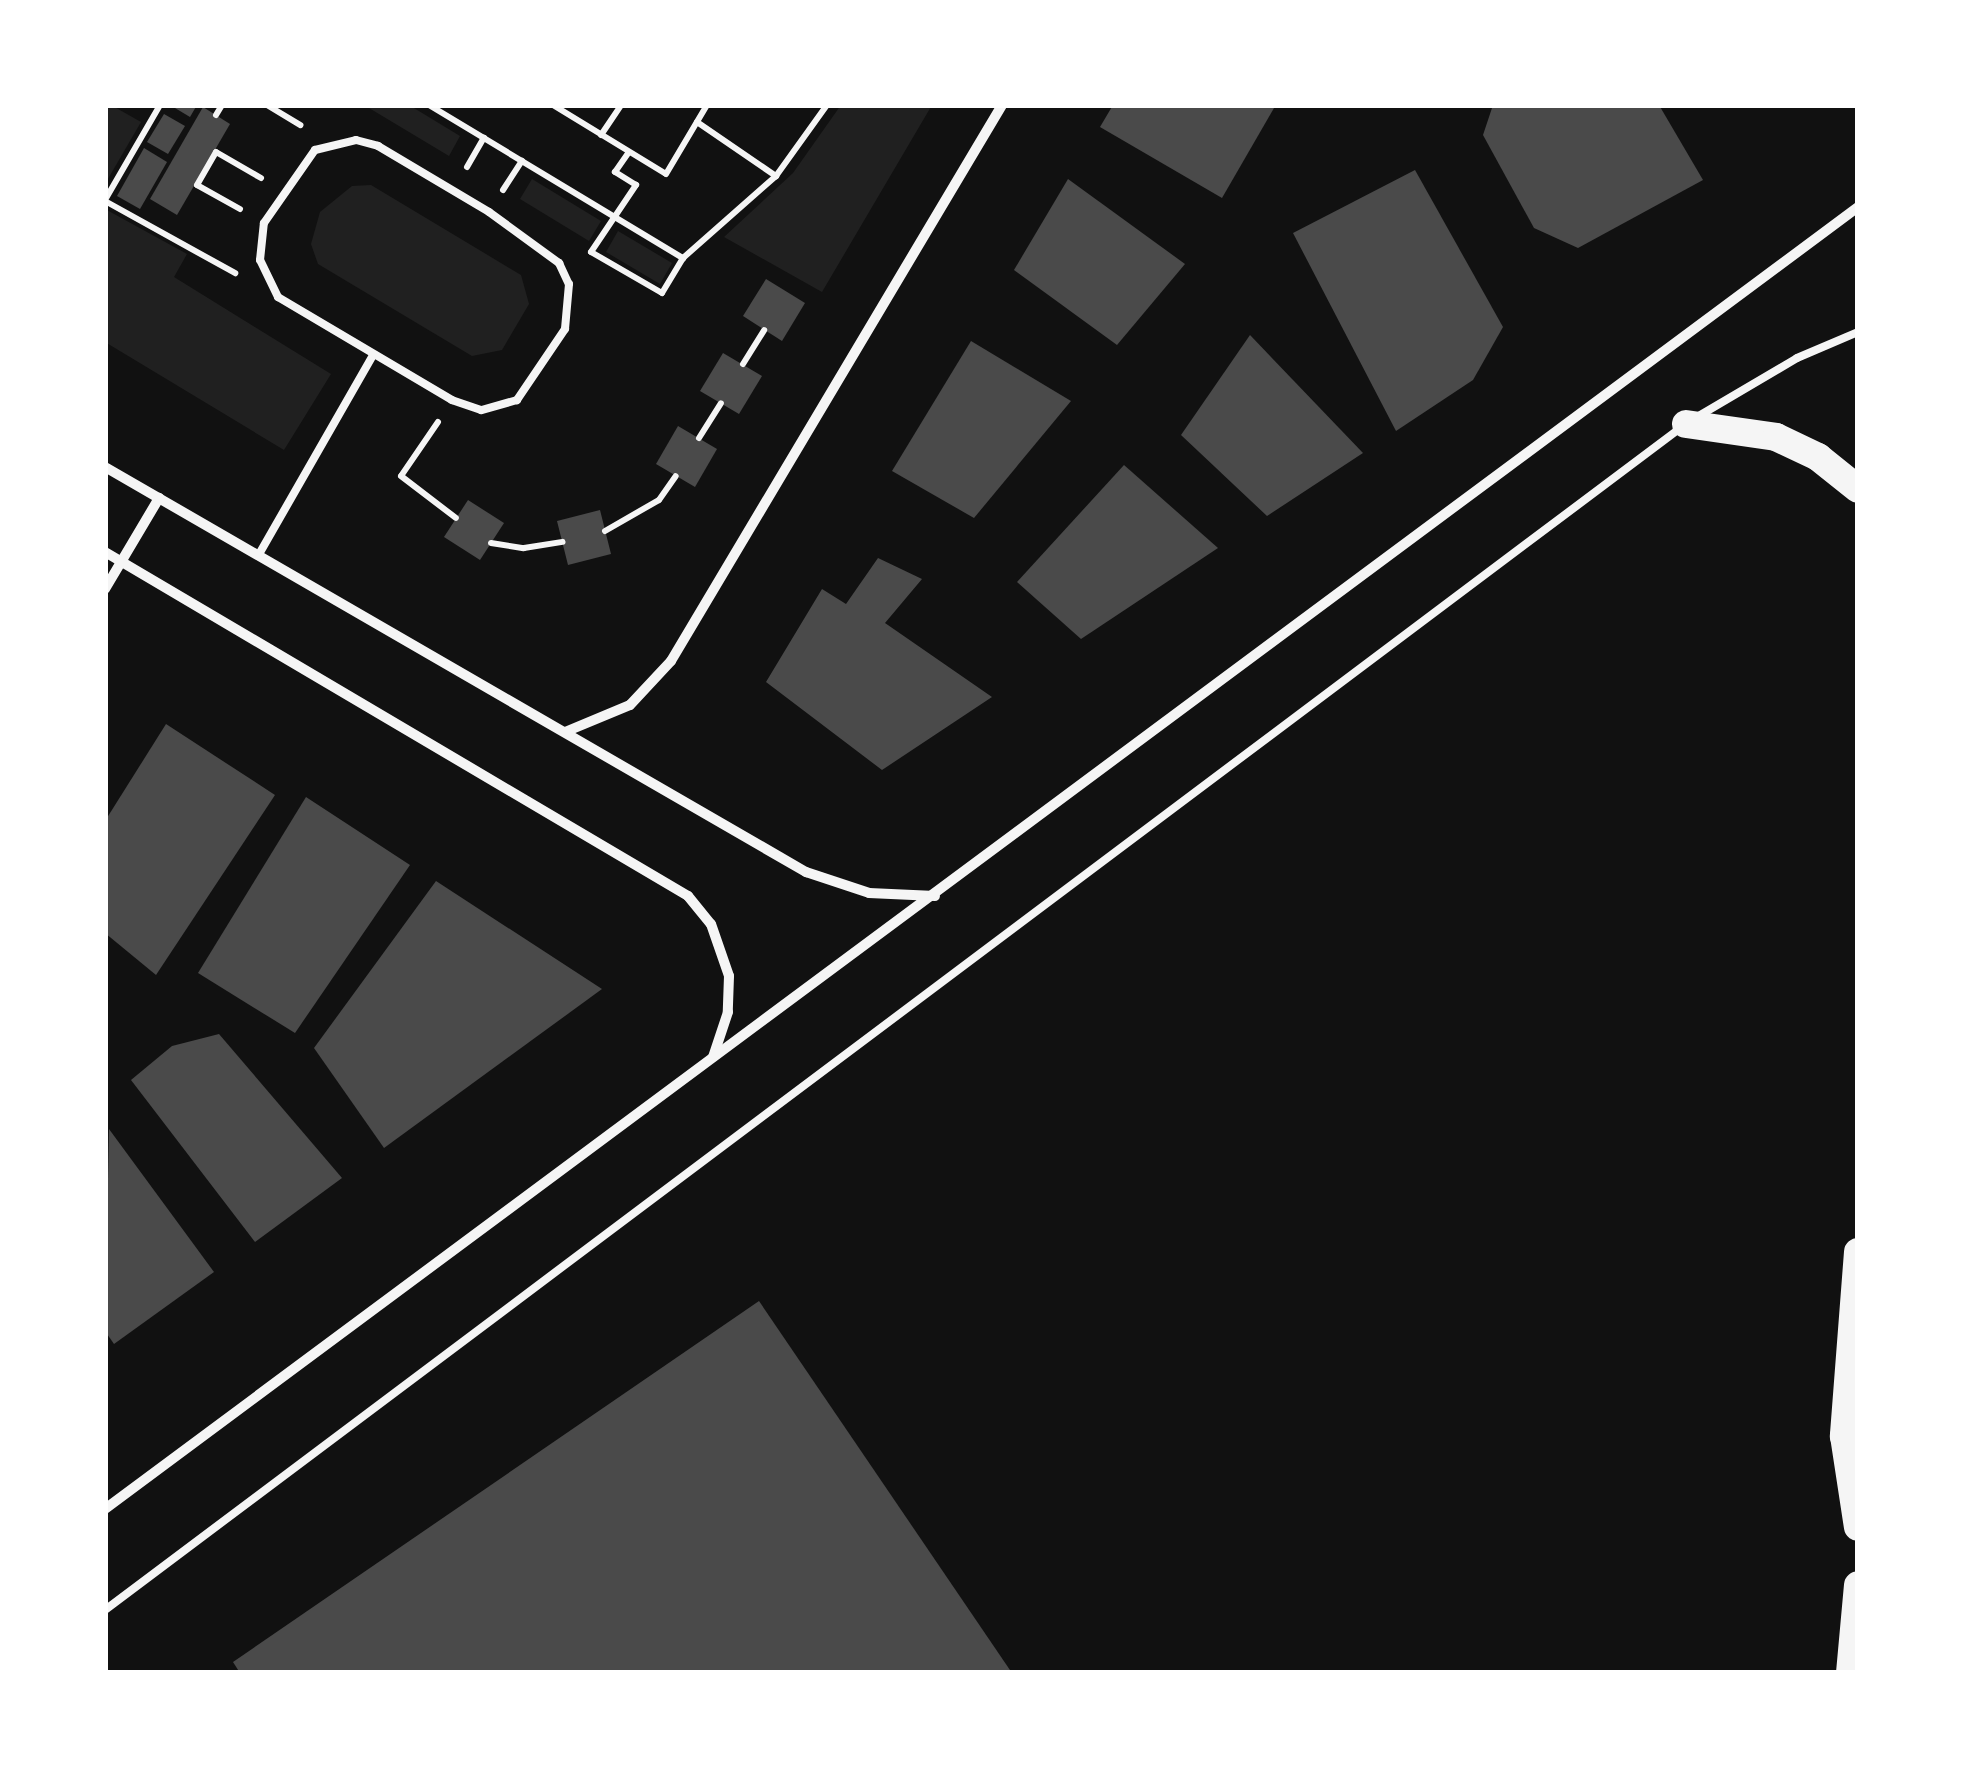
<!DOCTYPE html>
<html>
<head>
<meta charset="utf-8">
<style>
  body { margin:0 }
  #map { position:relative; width:1963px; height:1778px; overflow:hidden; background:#111; font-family:"Fira Sans Condensed",sans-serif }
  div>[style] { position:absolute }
  .green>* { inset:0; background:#202020 }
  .building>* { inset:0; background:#4a4a4a }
  .path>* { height:6px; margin:-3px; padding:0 3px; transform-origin:3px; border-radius:3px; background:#f5f5f5 }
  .service>* { height:8px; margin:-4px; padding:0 4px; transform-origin:4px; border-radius:4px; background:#f5f5f5 }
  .minor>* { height:10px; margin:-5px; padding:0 5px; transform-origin:5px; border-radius:5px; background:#f5f5f5 }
  .trunk>* { height:28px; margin:-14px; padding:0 14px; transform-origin:14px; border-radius:14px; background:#f5f5f5 }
  span { translate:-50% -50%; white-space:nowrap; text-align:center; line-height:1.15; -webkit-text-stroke:9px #fff; paint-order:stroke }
  .frame { position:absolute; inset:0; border:108px solid #fff; pointer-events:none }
</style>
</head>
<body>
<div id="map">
  <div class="green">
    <i style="clip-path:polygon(111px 105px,141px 122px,105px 184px,105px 106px)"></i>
    <i style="clip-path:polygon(364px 105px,409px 105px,460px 136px,449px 156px)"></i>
    <i style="clip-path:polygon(841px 105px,932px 105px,822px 292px,724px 237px,793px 173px)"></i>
    <i style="clip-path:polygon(532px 179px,601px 221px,589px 241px,520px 199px)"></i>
    <i style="clip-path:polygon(371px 185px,521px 275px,529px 304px,502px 350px,472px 356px,318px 264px,311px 244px,320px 212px,352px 186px)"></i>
    <i style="clip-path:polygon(105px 209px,187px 254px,174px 277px,331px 374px,284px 450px,105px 342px)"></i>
    <i style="clip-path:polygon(618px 231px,672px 263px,660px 284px,606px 252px)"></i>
  </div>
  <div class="building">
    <i style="clip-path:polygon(170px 105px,197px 105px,190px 117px)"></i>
    <i style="clip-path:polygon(1113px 105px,1269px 105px,1274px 108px,1222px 198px,1100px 127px)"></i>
    <i style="clip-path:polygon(1493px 105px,1659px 105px,1703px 180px,1578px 248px,1534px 228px,1483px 135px)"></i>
    <i style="clip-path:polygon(203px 107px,230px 124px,177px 215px,150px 199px)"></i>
    <i style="clip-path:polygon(164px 114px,185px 126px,168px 154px,147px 142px)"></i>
    <i style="clip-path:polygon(144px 148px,167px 162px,140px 209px,117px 196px)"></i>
    <i style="clip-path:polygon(1415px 170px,1503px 327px,1473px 380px,1396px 431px,1293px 233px)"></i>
    <i style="clip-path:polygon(1068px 179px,1185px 264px,1117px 345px,1014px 270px)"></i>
    <i style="clip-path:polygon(766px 279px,805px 303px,782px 341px,743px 316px)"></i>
    <i style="clip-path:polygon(1250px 335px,1363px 453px,1267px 516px,1181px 435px)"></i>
    <i style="clip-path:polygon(971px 341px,1071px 401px,974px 518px,892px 471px)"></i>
    <i style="clip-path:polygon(723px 353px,762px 376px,739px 414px,700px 391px)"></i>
    <i style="clip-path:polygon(678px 426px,717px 449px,695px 487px,656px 464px)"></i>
    <i style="clip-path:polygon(1124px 465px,1218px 548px,1081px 639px,1017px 582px)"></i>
    <i style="clip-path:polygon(468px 500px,504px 523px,480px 560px,444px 537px)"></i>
    <i style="clip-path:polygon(600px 510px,611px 554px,568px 565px,557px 521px)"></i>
    <i style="clip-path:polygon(878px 558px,922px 579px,885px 623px,992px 697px,882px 770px,766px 682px,822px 589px,846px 604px)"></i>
    <i style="clip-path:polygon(166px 724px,275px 795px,156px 975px,105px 933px,105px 821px)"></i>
    <i style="clip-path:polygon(306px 797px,410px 865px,295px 1033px,198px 973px)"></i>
    <i style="clip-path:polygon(436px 881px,602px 989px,384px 1148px,314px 1048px)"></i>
    <i style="clip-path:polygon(219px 1034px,342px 1178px,255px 1242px,131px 1080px,172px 1046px)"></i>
    <i style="clip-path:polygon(109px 1129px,214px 1272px,114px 1344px,105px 1331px)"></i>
    <i style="clip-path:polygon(759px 1301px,1012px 1673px,240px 1673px,233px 1662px)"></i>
  </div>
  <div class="path">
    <i style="left:267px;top:105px;width:39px;rotate:31deg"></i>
    <i style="left:429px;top:105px;width:297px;rotate:31.1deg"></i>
    <i style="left:553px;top:105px;width:132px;rotate:31.4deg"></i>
    <i style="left:666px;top:174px;width:80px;rotate:-59.3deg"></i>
    <i style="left:216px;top:115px;width:12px;rotate:-59deg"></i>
    <i style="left:697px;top:122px;width:96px;rotate:34.4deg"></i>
    <i style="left:601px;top:135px;width:36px;rotate:-56deg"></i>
    <i style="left:467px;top:167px;width:34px;rotate:-60deg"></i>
    <i style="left:503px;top:190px;width:35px;rotate:-57deg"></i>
    <i style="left:105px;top:200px;width:110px;rotate:-59.9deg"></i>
    <i style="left:105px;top:201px;width:149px;rotate:29deg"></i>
    <i style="left:240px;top:209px;width:49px;rotate:-150.8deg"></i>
    <i style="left:197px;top:185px;width:38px;rotate:-60deg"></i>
    <i style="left:216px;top:152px;width:52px;rotate:30deg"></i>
    <i style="left:591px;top:252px;width:82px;rotate:30deg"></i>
    <i style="left:662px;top:293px;width:41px;rotate:-59deg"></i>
    <i style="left:683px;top:258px;width:124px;rotate:-41.4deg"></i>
    <i style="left:776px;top:176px;width:87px;rotate:-54.3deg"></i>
    <i style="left:591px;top:252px;width:81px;rotate:-56.1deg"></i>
    <i style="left:636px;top:185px;width:25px;rotate:-148deg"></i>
    <i style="left:615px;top:172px;width:24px;rotate:-55deg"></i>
    <i style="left:743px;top:364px;width:40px;rotate:-58deg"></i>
    <i style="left:438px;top:422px;width:65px;rotate:124.4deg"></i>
    <i style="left:401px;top:476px;width:69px;rotate:37.4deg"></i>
    <i style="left:699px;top:438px;width:41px;rotate:-57.8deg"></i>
    <i style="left:605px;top:531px;width:62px;rotate:-29.9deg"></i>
    <i style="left:659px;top:500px;width:29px;rotate:-55deg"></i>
    <i style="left:491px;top:543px;width:33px;rotate:9deg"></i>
    <i style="left:524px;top:548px;width:39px;rotate:-9deg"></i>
  </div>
  <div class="service">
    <i style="left:356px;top:140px;width:23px;rotate:15deg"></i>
    <i style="left:378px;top:146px;width:129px;rotate:30.7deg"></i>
    <i style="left:489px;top:212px;width:87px;rotate:36.1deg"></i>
    <i style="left:559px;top:263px;width:23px;rotate:65deg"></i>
    <i style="left:569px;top:284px;width:45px;rotate:95.1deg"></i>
    <i style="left:565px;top:329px;width:86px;rotate:124.1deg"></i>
    <i style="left:517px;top:400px;width:37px;rotate:164deg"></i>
    <i style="left:481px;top:410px;width:31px;rotate:-161deg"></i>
    <i style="left:452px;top:400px;width:202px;rotate:-149.4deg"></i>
    <i style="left:278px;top:297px;width:41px;rotate:-115.9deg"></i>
    <i style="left:260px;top:260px;width:37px;rotate:-84deg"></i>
    <i style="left:264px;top:223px;width:89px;rotate:-55.1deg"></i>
    <i style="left:315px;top:150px;width:42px;rotate:-13.7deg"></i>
    <i style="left:1697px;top:417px;width:116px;rotate:-30.5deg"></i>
    <i style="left:1797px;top:358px;width:66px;rotate:-23.1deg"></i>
    <i style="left:258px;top:556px;width:229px;rotate:-60.2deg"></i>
    <i style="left:105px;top:1610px;width:1971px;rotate:-36.88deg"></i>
  </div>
  <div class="minor">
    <i style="left:105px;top:467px;width:810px;rotate:30.02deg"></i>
    <i style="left:806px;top:872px;width:66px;rotate:18.4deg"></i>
    <i style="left:869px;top:893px;width:66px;rotate:2.6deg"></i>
    <i style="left:105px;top:552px;width:677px;rotate:30.54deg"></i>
    <i style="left:688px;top:896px;width:36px;rotate:51deg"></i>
    <i style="left:711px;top:924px;width:55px;rotate:70.9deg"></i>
    <i style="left:729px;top:976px;width:36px;rotate:92deg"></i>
    <i style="left:728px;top:1012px;width:47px;rotate:108.4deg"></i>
    <i style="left:105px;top:589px;width:106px;rotate:-59.3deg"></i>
    <i style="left:565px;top:732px;width:70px;rotate:-22.6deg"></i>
    <i style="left:630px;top:705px;width:60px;rotate:-47deg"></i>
    <i style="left:671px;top:661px;width:647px;rotate:-59.23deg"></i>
    <i style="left:105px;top:1509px;width:2184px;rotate:-36.6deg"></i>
  </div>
  <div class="trunk">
    <i style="left:1686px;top:424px;width:91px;rotate:8.2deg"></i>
    <i style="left:1776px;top:437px;width:47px;rotate:25.5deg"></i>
    <i style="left:1818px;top:457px;width:51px;rotate:38.7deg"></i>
    <i style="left:1858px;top:1252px;width:185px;rotate:94.4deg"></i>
    <i style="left:1844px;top:1436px;width:92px;rotate:81.3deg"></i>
    <i style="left:1850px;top:1673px;width:88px;rotate:-84.8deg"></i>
  </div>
  <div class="frame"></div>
</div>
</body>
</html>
